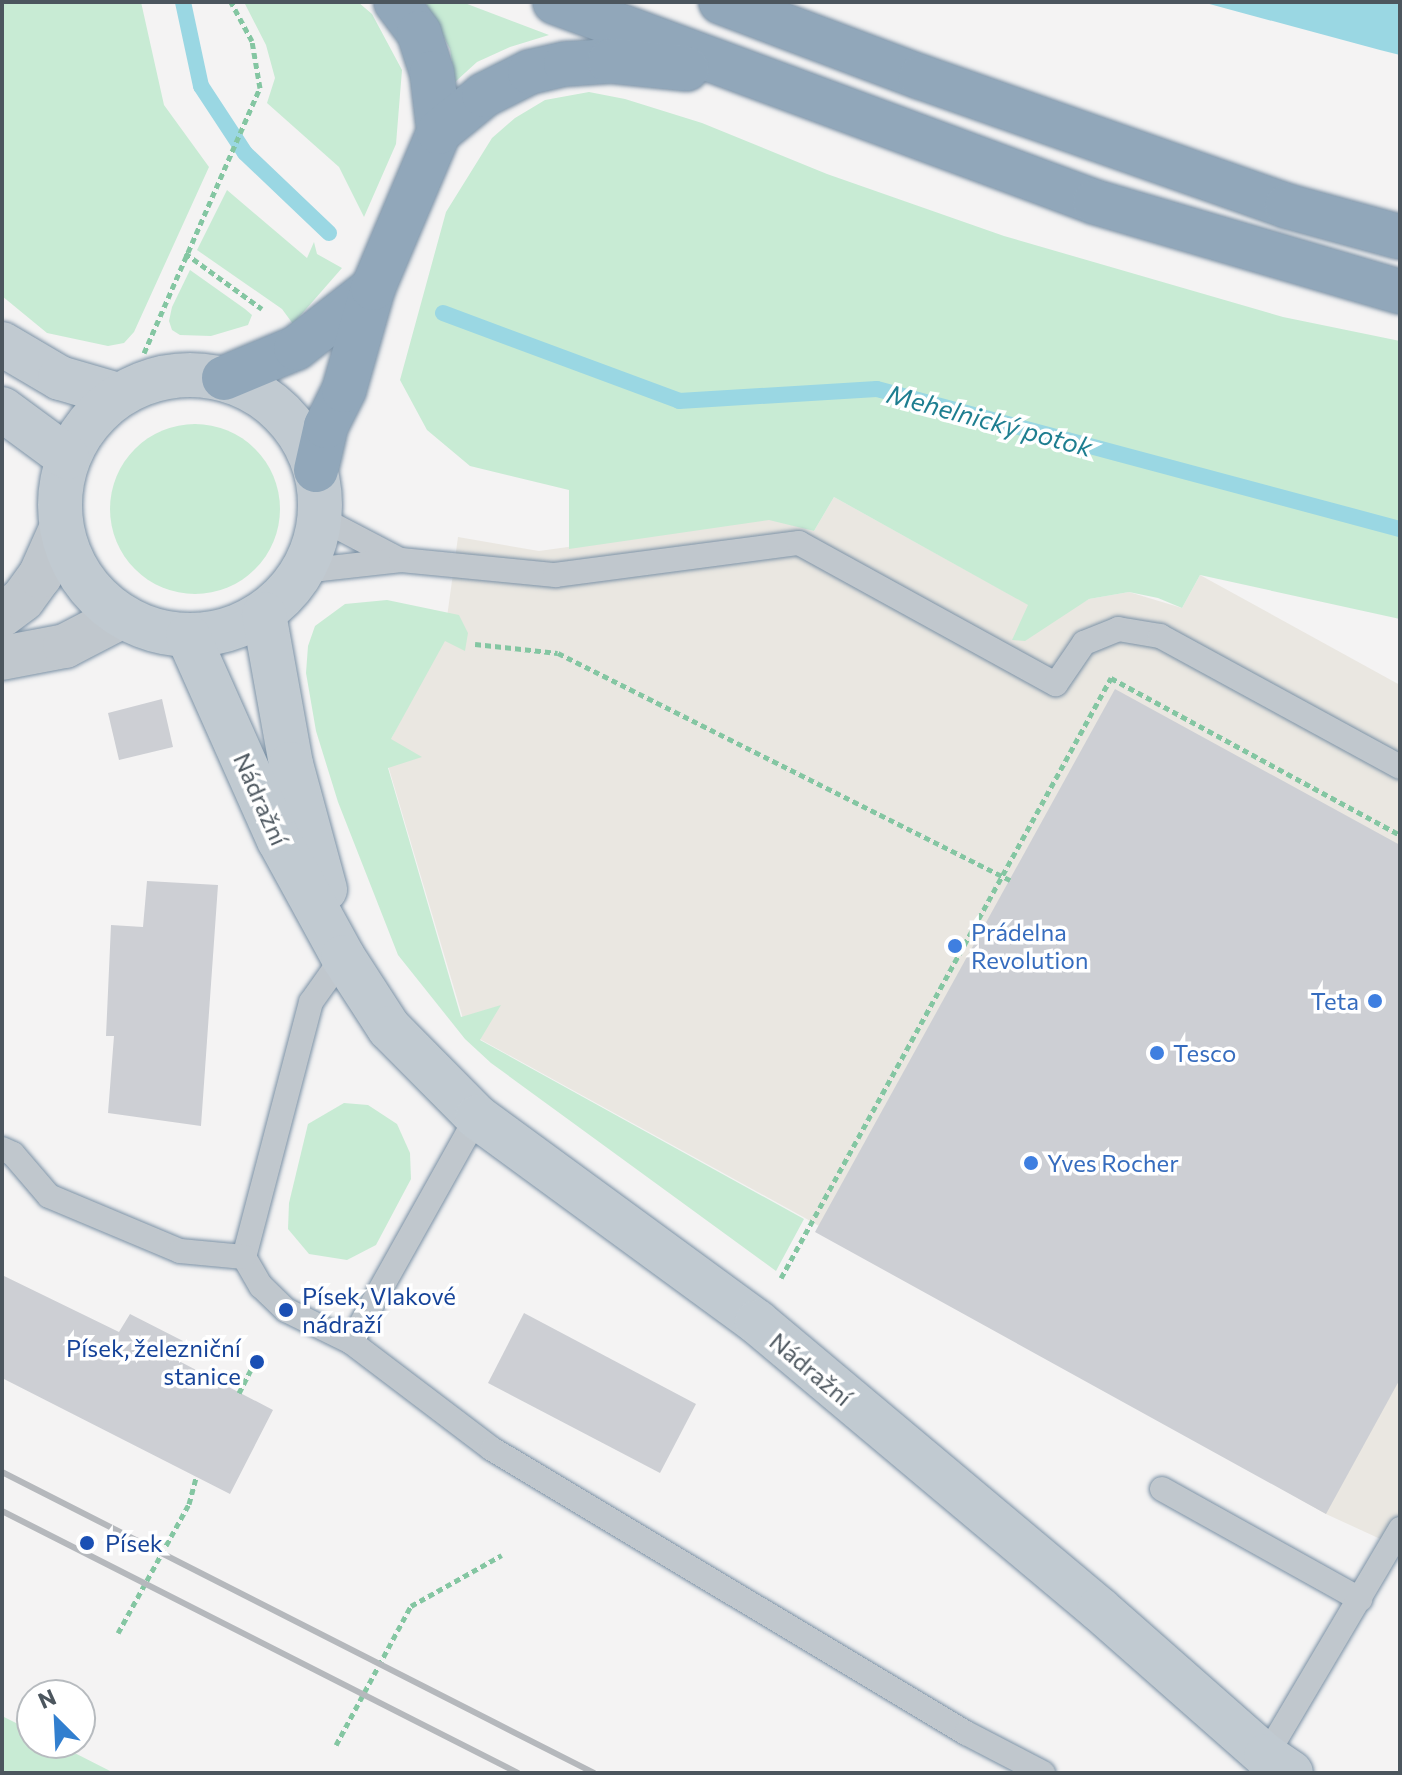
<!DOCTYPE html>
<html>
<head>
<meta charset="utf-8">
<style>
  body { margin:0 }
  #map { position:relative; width:1402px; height:1775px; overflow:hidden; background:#f4f3f3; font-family:Commissioner,sans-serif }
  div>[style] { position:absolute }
  .commercial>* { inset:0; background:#eae7e1 }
  .green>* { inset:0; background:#c8ebd4 }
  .round { border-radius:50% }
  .water>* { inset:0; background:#9ad7e3 }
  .stream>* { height:16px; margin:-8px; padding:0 8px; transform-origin:8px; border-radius:8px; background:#9ad7e3 }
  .building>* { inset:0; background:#cdcfd4 }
  .path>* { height:5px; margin-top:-2.5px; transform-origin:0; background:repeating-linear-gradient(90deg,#84c6a2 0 6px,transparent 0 10px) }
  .roads { filter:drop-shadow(0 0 2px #7c92a6) drop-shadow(0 0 2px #7c92a6) }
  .lane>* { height:24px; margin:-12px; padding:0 12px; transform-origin:12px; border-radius:12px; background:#c0c7cd }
  .street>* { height:44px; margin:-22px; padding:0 22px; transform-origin:22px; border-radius:22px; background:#c0c7cd }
  .secondary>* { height:44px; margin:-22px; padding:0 22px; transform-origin:22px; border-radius:22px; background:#c1cad1 }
  .secondary>.ring { margin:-22px; padding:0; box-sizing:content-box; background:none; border:44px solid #c1cad1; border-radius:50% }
  .highway>* { height:44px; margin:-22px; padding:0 22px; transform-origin:22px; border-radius:22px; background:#91a7ba }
  .rail>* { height:6px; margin:-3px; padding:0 3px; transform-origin:3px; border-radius:3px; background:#b5b8bc }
  .dots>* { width:22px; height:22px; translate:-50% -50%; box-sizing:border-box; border:4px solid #fff; border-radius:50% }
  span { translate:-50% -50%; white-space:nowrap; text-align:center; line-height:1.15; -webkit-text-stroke:7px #fff; paint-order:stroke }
  .street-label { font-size:24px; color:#4c565e }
  .shop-label { font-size:24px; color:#366cbe }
  .left { translate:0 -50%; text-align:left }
  .right { translate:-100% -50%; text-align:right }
  .transit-label { font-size:24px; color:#164399 }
  .water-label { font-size:26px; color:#1e7e90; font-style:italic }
  .frame { position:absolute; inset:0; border:4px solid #4c565e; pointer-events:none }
  .north { position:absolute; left:16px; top:1679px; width:80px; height:80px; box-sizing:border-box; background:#fff; border:2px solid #b7bbbf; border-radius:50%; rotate:336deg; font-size:22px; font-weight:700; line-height:32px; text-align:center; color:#4c565e }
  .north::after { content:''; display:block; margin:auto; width:28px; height:36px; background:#327fcf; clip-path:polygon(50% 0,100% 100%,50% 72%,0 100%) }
</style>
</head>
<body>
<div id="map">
  <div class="commercial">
    <i style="clip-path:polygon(834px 497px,1029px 605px,1013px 640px,1089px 599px,1129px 592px,1182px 608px,1200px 575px,1400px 685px,1400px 1548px,1326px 1514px,805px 1218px,467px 1032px,384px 752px,444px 639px,458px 537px,539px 551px,769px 519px,814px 531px)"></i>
  </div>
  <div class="green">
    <i style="clip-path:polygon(2px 2px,141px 2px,164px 105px,209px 167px,134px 332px,124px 343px,108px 346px,47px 333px,2px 296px)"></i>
    <i style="clip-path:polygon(244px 2px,358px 2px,372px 14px,402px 70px,396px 144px,364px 217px,339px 167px,267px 103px,275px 78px,266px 45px)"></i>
    <i style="clip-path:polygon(425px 2px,462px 2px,549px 35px,510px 47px,477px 62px,455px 82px,450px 49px)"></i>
    <i style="clip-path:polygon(589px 92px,625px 99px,702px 123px,827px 174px,1004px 236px,1283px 317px,1400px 341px,1400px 619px,1200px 575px,1182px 608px,1158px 598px,1129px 592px,1089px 599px,1025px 641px,1012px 640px,1028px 605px,834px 497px,814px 531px,769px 520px,569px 549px,569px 490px,470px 466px,427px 430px,400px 380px,446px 212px,492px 138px,515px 118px,545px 100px)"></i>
    <i style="clip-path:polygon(227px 190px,307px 258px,314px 242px,317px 254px,342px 268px,293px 324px,282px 309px,197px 250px)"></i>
    <i style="clip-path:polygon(190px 270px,245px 309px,252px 315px,248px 325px,211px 336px,180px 335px,172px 330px,169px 321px,172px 307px)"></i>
    <i class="round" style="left:110px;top:424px;width:170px;height:170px"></i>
    <i style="clip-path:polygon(387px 600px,459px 615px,468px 633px,465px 651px,445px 641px,391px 739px,422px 757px,388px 768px,461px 1017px,501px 1005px,480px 1040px,804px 1219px,776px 1271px,491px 1063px,465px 1039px,398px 955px,338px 802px,316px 731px,306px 673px,308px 646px,315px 626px,345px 604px)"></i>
    <i style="clip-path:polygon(344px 1103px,368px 1105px,397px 1124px,410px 1153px,411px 1179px,376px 1245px,347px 1260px,309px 1254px,288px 1229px,289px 1203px,308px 1124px)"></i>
    <i style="clip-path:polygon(2px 1716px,32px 1731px,32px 1743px,55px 1743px,114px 1773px,2px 1773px)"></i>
  </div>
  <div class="water">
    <i style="clip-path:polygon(1202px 2px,1400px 2px,1400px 55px,1380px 50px)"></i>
  </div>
  <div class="stream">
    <i style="left:183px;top:2px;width:86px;rotate:77.9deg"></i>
    <i style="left:201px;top:86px;width:80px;rotate:56.7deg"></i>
    <i style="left:245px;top:153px;width:116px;rotate:43.6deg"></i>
    <i style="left:443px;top:313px;width:252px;rotate:20.4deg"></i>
    <i style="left:679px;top:401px;width:198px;rotate:-3.5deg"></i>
    <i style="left:877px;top:389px;width:541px;rotate:14.99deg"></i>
  </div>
  <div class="building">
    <i style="clip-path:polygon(1115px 689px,1400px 845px,1400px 1379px,1326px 1514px,815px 1232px)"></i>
    <i style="clip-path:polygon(162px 699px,173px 747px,119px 760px,108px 713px)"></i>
    <i style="clip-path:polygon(147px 881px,218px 885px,201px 1126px,108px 1113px,114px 1036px,106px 1036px,111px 925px,143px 927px)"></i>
    <i style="clip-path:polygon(2px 1275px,119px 1332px,130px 1314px,183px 1341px,177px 1360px,273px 1410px,230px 1494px,2px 1378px)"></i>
    <i style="clip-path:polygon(524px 1313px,696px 1404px,660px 1473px,488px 1383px)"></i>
  </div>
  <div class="path">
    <i style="left:185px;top:253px;width:95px;rotate:36deg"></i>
    <i style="left:144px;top:353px;width:289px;rotate:-66.4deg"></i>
    <i style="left:260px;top:88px;width:48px;rotate:-99.7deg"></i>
    <i style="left:252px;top:41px;width:44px;rotate:-118.3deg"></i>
    <i style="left:475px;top:644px;width:83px;rotate:6.2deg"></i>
    <i style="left:558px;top:653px;width:506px;rotate:26.67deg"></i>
    <i style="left:781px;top:1278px;width:685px;rotate:-61.19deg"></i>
    <i style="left:1111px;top:678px;width:329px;rotate:28.5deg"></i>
    <i style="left:239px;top:1393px;width:28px;rotate:-63deg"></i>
    <i style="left:118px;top:1633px;width:147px;rotate:-61.2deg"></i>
    <i style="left:189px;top:1504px;width:27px;rotate:-75deg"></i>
    <i style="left:336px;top:1745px;width:158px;rotate:-61.7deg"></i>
    <i style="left:411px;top:1606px;width:104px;rotate:-29.3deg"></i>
  </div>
  <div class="roads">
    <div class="lane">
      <i style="left:320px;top:518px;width:88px;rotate:27.7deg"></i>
      <i style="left:303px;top:571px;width:99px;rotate:-6.4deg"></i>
      <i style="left:401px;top:560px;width:155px;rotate:5.6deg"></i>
      <i style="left:555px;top:575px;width:246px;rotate:-7.5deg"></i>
      <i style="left:799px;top:543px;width:293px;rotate:28.8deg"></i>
      <i style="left:1056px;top:684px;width:50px;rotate:-55.7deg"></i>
      <i style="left:1084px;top:643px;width:37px;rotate:-22deg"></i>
      <i style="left:1118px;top:629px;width:43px;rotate:9.5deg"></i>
      <i style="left:1160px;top:636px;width:273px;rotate:28.6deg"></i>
      <i style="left:343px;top:957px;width:55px;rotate:125.4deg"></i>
      <i style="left:311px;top:1002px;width:264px;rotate:104.7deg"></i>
      <i style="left:244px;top:1257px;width:34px;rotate:60deg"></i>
      <i style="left:261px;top:1286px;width:35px;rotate:44deg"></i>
      <i style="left:286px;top:1310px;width:72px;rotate:26.2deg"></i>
      <i style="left:351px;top:1342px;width:177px;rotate:37.2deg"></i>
      <i style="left:492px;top:1449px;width:553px;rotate:30.93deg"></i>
      <i style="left:966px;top:1733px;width:87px;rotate:27.5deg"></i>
      <i style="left:2px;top:1149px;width:12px;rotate:24deg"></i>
      <i style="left:13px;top:1154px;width:55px;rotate:49.4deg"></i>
      <i style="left:49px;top:1196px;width:142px;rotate:22.8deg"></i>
      <i style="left:180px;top:1251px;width:64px;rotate:5.4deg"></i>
      <i style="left:351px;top:1342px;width:258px;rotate:-60.8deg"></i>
      <i style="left:1162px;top:1489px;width:227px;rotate:29.1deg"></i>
      <i style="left:1266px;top:1756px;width:264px;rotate:-59.4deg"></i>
    </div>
    <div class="street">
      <i style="left:2px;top:615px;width:26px;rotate:-37deg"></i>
      <i style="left:23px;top:599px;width:29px;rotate:-54deg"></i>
      <i style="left:40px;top:576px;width:49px;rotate:-66deg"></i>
      <i style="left:2px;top:658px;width:64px;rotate:-10.8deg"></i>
      <i style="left:65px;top:646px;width:63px;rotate:-27.4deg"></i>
    </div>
    <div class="secondary">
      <i style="left:2px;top:344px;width:67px;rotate:30.4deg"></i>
      <i style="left:60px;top:378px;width:60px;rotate:16.3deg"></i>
      <i class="ring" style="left:60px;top:375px;width:216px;height:216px"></i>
      <i style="left:2px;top:409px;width:81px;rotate:36.4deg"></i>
      <i style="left:264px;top:614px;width:152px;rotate:79.8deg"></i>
      <i style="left:291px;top:764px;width:130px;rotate:74.8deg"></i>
      <i style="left:188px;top:636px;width:223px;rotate:66deg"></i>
      <i style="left:279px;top:840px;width:133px;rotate:61.3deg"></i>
      <i style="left:343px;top:957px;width:85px;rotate:57.1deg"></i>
      <i style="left:389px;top:1028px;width:125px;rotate:45.3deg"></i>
      <i style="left:477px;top:1117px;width:347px;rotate:36.2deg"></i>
      <i style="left:757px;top:1322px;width:446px;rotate:40deg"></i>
      <i style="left:1099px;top:1609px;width:222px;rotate:41.4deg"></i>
      <i style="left:1266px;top:1756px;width:30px;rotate:34deg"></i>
    </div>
    <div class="highway">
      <i style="left:396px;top:2px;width:39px;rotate:53deg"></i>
      <i style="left:419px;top:33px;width:42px;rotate:72deg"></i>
      <i style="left:432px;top:73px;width:59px;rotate:83.2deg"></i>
      <i style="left:555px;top:2px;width:576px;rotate:20.32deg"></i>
      <i style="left:1095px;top:202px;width:318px;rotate:16.4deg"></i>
      <i style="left:721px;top:2px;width:214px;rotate:20.6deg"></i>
      <i style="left:921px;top:77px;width:388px;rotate:19.4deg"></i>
      <i style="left:1287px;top:206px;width:117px;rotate:15.3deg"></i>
      <i style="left:224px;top:378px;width:78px;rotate:-22.6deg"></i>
      <i style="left:296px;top:348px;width:98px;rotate:-37.9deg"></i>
      <i style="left:316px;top:470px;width:45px;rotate:-77.2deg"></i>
      <i style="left:326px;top:426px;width:40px;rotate:-63.4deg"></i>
      <i style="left:344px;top:390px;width:106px;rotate:-74.1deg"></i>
      <i style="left:373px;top:288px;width:169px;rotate:-67.1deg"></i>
      <i style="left:439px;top:132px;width:58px;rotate:-39.4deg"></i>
      <i style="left:484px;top:95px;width:51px;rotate:-26.6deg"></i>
      <i style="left:530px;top:72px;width:37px;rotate:-13deg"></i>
      <i style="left:566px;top:64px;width:44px;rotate:-3.9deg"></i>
      <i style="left:610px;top:61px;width:77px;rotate:5.9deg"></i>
    </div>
  </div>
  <div class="rail">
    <i style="left:2px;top:1472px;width:664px;rotate:26.95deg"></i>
    <i style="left:2px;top:1511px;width:579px;rotate:26.92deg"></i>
  </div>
  <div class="dots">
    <i style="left:955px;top:946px;background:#3f7fe0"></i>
    <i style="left:1375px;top:1001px;background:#3f7fe0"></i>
    <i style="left:1157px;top:1053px;background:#3f7fe0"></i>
    <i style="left:1031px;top:1163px;background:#3f7fe0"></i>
    <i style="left:286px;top:1310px;background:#1a4fb4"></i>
    <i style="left:257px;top:1362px;background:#1a4fb4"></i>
    <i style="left:87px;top:1543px;background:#1a4fb4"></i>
  </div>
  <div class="street-label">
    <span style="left:261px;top:799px;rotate:66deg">Nádražní</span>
    <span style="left:811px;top:1369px;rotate:40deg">Nádražní</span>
  </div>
  <div class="shop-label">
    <span class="left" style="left:971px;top:946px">Prádelna<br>Revolution</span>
    <span class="right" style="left:1359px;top:1001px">Teta</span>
    <span class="left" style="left:1173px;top:1053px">Tesco</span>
    <span class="left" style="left:1047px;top:1163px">Yves Rocher</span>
  </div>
  <div class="transit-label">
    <span class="left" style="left:302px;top:1310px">Písek, Vlakové<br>nádraží</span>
    <span class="right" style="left:241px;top:1362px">Písek, železniční<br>stanice</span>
    <span class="left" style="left:105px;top:1543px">Písek</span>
  </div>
  <div class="water-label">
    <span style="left:990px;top:420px;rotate:15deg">Mehelnický potok</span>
  </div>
  <div class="frame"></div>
  <div class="north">N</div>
</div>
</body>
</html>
